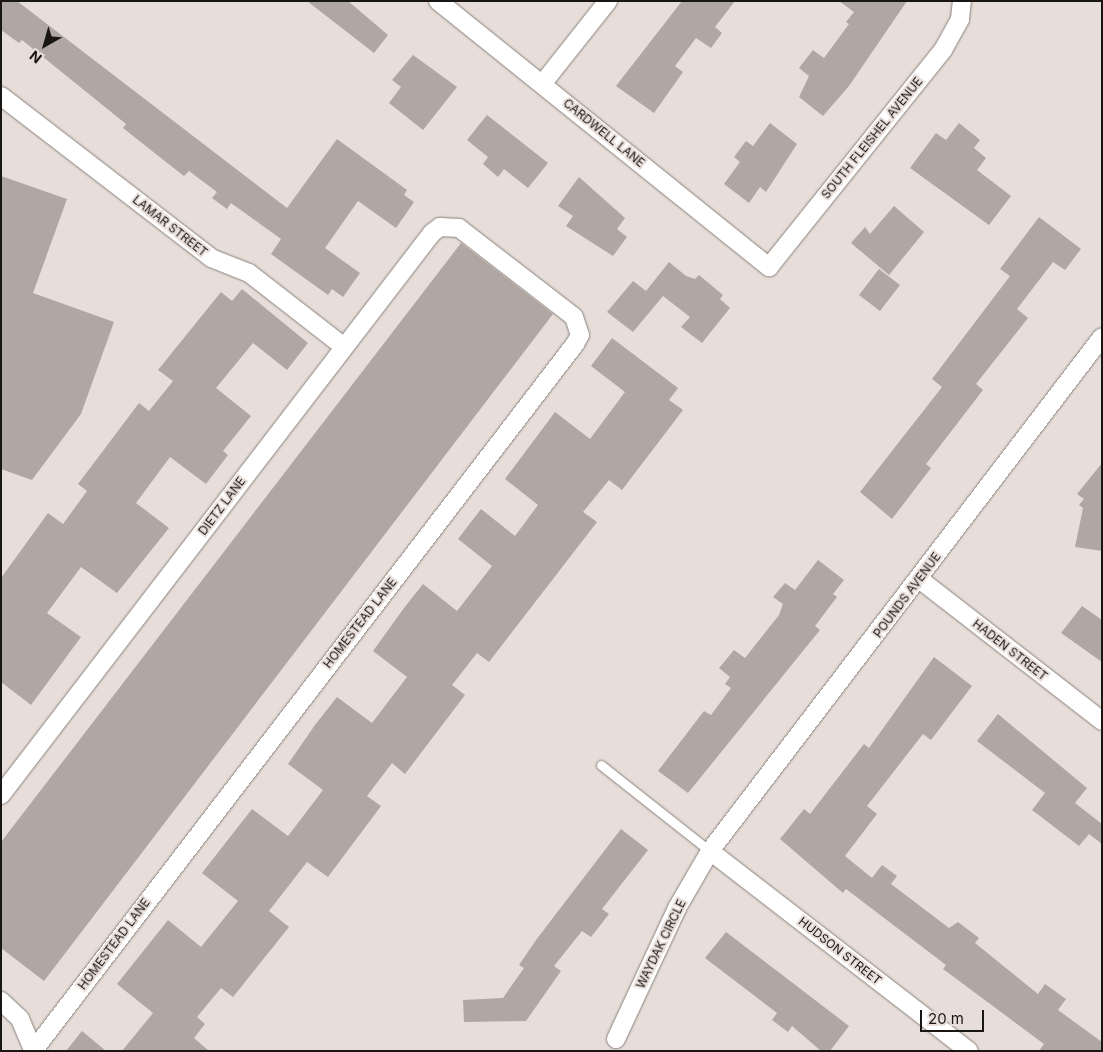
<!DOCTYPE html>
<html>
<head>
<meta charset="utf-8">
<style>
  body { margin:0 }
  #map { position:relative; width:1103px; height:1052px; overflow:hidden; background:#e7ded9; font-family:Inter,sans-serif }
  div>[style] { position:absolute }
  .building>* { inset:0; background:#b0a7a2 }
  .roads { filter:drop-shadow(0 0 1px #8b827d) drop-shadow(0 0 1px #8b827d) }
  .service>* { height:9px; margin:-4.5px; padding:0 4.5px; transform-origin:4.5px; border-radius:4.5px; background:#fff }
  .minor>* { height:18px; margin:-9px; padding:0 9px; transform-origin:9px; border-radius:9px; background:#fff }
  span { translate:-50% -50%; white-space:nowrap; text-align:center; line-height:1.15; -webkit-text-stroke:4px #e7ded9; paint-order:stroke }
  .street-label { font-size:12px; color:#1a1614 }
  .frame { position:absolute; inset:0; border:2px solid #1a1614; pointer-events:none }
  .north { position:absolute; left:20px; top:20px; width:50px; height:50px; -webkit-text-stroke:4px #e7ded9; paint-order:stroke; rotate:218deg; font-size:14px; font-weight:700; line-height:20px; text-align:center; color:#1a1614 }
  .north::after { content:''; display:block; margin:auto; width:18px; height:22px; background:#1a1614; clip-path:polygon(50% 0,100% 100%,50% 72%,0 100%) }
  .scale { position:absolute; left:920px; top:1010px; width:64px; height:22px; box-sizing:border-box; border:2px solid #1a1614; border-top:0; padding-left:6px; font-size:15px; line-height:18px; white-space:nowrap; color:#1a1614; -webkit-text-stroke:4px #e7ded9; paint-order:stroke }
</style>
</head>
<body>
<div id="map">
  <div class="building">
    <i style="clip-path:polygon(1px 1px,17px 1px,287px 208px,337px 139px,407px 190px,404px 195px,414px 202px,396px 228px,358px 201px,325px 248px,360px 273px,343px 297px,332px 289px,328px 295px,271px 254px,281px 239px,231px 203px,227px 209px,212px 198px,217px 192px,189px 171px,184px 176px,166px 162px,123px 128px,126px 124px,22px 40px,19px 43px,1px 30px)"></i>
    <i style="clip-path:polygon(307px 1px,348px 1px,388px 35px,374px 53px)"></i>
    <i style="clip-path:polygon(682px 1px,735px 1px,715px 27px,722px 33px,711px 48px,696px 38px,675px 66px,683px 72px,654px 113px,616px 86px)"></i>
    <i style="clip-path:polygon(839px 1px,907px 1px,849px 86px,823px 116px,799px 97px,809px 76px,799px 68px,813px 50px,824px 58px,849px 24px,846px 22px,854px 12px)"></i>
    <i style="clip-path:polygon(413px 55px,457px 87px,423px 130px,389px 103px,401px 87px,392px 80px)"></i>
    <i style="clip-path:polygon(487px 115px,548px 163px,528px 188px,504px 169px,498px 177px,483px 164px,488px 157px,467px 140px)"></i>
    <i style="clip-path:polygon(770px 123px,797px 144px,766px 192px,760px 187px,749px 203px,724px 184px,740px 162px,734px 157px,746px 141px,753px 146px)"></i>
    <i style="clip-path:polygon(959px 123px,980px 140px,974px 148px,986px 158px,977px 170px,1011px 196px,989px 225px,910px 168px,936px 133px,946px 140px)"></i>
    <i style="clip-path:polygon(1px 176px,67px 199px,33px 293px,114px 322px,81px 414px,32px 480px,1px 469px)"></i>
    <i style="clip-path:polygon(579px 177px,625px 218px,617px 229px,627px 237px,613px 256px,566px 226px,573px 216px,558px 206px)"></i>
    <i style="clip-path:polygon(894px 206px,924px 232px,889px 275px,851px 243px,865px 227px,870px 234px)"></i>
    <i style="clip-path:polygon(1039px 217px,1081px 249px,1065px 270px,1053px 262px,1017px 309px,1028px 318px,976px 384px,983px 390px,926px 464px,931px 468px,892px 519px,860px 492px,942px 387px,932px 379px,1010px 276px,1000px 269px)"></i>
    <i style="clip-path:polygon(461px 243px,553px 314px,44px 981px,1px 948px,1px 842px)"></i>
    <i style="clip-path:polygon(669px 262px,686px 276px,695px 279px,699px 275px,723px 295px,720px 299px,730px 308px,702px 343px,681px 327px,690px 317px,663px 296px,633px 332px,607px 312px,633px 281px,646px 291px)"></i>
    <i style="clip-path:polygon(879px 269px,900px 285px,880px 311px,859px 295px)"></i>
    <i style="clip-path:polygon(242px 289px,308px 343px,287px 370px,253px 343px,216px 388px,251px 416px,223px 451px,228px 455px,206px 484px,170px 457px,136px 503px,169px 528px,117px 593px,81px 567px,47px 613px,81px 637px,31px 705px,1px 682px,1px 578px,48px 513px,63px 524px,87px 491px,78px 484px,139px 403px,149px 411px,173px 381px,158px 370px,221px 292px,232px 301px)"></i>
    <i style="clip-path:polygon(612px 338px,678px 388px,669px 400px,683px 410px,622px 490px,609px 480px,583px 512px,597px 522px,489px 662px,477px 653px,452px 685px,465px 695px,405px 774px,392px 763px,367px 796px,381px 806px,328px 877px,307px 862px,269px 911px,289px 927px,233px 997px,221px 988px,197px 1017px,205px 1024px,194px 1038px,209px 1051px,122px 1051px,153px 1013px,117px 984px,168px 920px,201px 947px,238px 901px,202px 873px,252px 809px,288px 836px,323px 790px,288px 764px,315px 725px,337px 697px,372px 723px,407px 677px,373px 651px,404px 608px,423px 584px,457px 611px,492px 566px,458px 539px,481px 509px,515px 536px,538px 505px,505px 479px,555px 412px,590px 439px,625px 392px,591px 366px)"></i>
    <i style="clip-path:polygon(1102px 463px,1102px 551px,1075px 547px,1083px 508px,1079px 505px,1084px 499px,1077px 494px)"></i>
    <i style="clip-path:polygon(818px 560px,844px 580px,833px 594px,837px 597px,815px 626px,820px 630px,688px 793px,658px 771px,704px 711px,711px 715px,731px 688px,725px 684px,730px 677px,719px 668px,734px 650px,745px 658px,779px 615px,783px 604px,773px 597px,785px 583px,795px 590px)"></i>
    <i style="clip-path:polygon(1082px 606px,1102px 620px,1102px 662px,1061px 633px)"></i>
    <i style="clip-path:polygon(934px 657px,972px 686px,931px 740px,923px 734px,867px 806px,877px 814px,845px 856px,872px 878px,882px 865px,897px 876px,891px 884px,949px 928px,958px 922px,979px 938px,975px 943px,1038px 994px,1045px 984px,1066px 999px,1058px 1010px,1102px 1042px,1102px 1051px,1039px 1051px,1044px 1044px,943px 969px,946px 965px,846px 889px,843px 893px,780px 839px,804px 809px,810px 814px,864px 744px,869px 748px)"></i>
    <i style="clip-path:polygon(998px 714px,1087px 788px,1075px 803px,1102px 824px,1102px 844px,1089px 834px,1079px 846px,1036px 813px,1032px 810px,1045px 793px,977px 741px)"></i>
    <i style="clip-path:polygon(621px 829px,648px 850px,602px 909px,609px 914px,591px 937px,582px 931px,554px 966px,561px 971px,526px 1021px,464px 1022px,463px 1000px,503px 998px,524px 968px,519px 965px,536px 940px)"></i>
    <i style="clip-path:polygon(726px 932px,849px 1026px,830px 1051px,821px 1051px,792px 1026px,788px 1032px,772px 1020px,777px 1013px,705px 958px)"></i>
    <i style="clip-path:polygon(82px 1031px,106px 1051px,66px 1051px)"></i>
  </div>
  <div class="roads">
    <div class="service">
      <i style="left:601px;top:765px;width:139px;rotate:38.3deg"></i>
    </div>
    <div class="minor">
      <i style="left:438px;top:1px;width:425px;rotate:38.8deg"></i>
      <i style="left:769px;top:267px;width:278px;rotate:-51.3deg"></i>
      <i style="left:943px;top:50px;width:35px;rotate:-61deg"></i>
      <i style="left:960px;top:19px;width:18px;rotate:-84deg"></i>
      <i style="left:543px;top:83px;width:105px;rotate:-51.6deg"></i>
      <i style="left:1px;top:96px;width:265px;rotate:37.6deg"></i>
      <i style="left:211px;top:258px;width:41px;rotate:21.5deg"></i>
      <i style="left:249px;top:273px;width:120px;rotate:37.9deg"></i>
      <i style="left:919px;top:579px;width:232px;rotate:37.8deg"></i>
      <i style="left:1px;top:795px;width:708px;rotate:-52.52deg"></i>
      <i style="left:432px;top:233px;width:10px;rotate:-37deg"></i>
      <i style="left:440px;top:227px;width:19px;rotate:3deg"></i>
      <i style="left:459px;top:228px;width:145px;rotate:37.7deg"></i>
      <i style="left:574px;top:317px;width:19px;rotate:72deg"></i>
      <i style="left:580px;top:335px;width:10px;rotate:119deg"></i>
      <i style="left:575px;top:344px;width:891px;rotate:127.47deg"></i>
      <i style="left:710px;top:851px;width:327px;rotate:37.7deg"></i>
      <i style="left:1px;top:1001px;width:26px;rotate:43deg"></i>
      <i style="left:20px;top:1019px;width:34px;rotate:67deg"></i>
      <i style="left:616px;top:1039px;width:145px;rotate:-65deg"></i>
      <i style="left:677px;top:908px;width:66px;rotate:-59.9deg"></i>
      <i style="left:710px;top:851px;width:646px;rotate:-52.67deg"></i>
    </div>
  </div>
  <div class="street-label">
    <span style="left:604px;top:133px;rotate:39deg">CARDWELL LANE</span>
    <span style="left:872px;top:138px;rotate:-51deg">SOUTH FLEISHEL AVENUE</span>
    <span style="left:170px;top:226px;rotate:38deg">LAMAR STREET</span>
    <span style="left:222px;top:506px;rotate:-53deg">DIETZ LANE</span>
    <span style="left:907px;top:595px;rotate:-53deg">POUNDS AVENUE</span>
    <span style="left:360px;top:623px;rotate:-52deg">HOMESTEAD LANE</span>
    <span style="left:1010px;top:650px;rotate:38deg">HADEN STREET</span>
    <span style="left:114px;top:944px;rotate:-53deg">HOMESTEAD LANE</span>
    <span style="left:661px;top:944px;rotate:-64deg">WAYDAK CIRCLE</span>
    <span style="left:840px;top:951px;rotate:38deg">HUDSON STREET</span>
  </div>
  <div class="frame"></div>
  <div class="north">N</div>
  <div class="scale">20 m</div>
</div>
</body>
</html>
